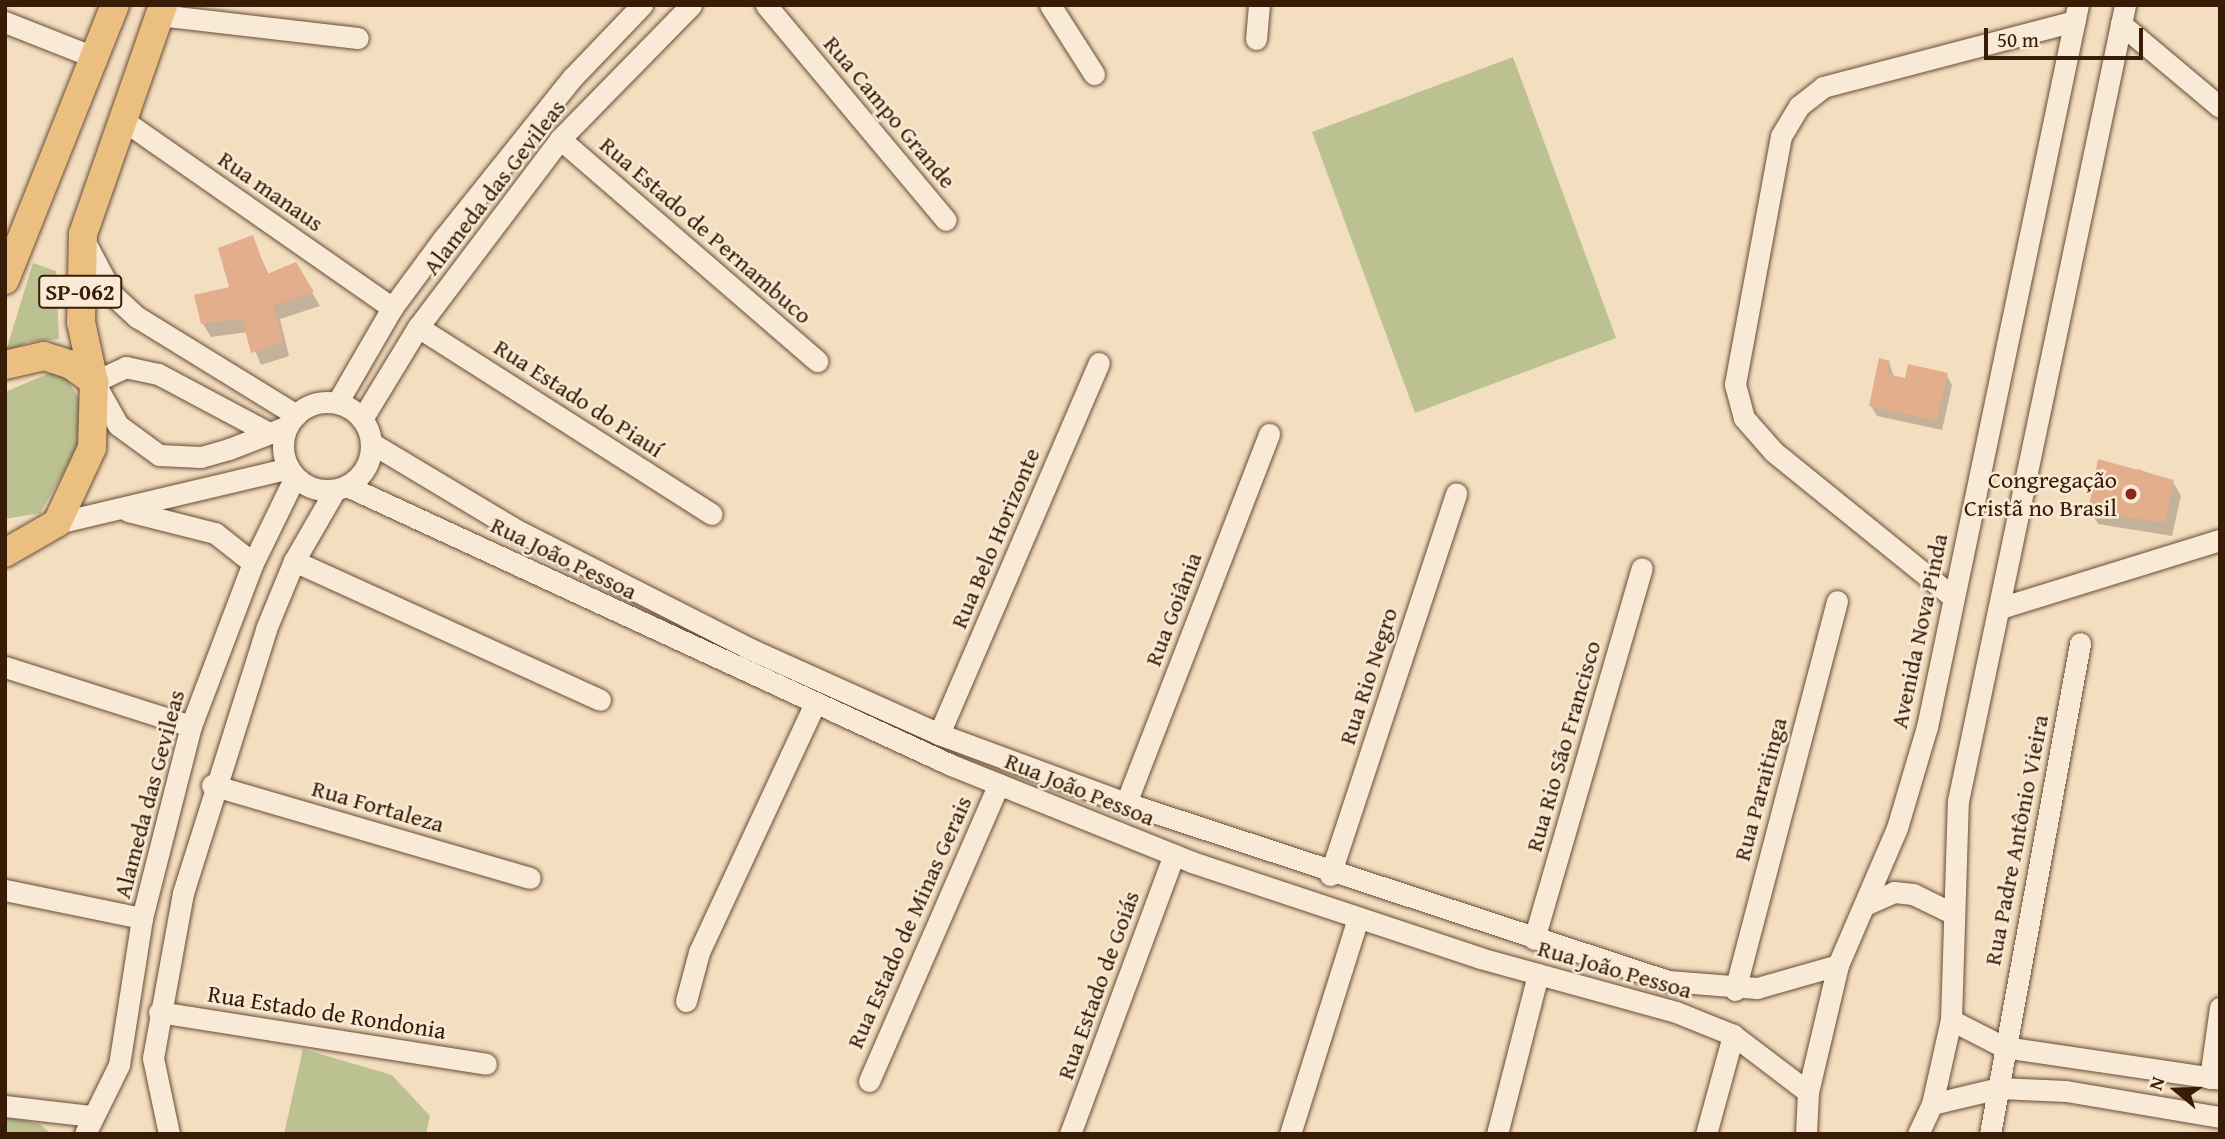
<!DOCTYPE html>
<html>
<head>
<meta charset="utf-8">
<style>
  body { margin:0 }
  #map { position:relative; width:2225px; height:1139px; overflow:hidden; background:#f4dec0; font-family:"Gentium Book Plus",serif }
  div>[style] { position:absolute }
  .green>* { inset:0; background:#bcc192 }
  .shadow>* { inset:0; background:#0003 }
  .building>* { inset:0; background:#e2ae8c }
  .roads { filter:drop-shadow(0 0 2px #674c34) drop-shadow(0 0 2px #674c34) }
  .minor>* { height:21px; margin:-10.5px; padding:0 10.5px; transform-origin:10.5px; border-radius:10.5px; background:#f8ead6 }
  .minor>.ring { margin:-10.5px; padding:0; box-sizing:content-box; background:none; border:21px solid #f8ead6; border-radius:50% }
  .major>* { height:28px; margin:-14px; padding:0 14px; transform-origin:14px; border-radius:14px; background:#eabf80 }
  .dots>* { width:19px; height:19px; translate:-50% -50%; box-sizing:border-box; border:4px solid #f8ead6; border-radius:50% }
  span { translate:-50% -50%; white-space:nowrap; text-align:center; line-height:1.15; -webkit-text-stroke:5px #f8ead6; paint-order:stroke }
  .shield-label span { padding:2px 5px; background:#f8ead6; border:2px solid; border-radius:5px; -webkit-text-stroke-width:0 }
  .shield-label { font-size:23px; color:#381c05; font-weight:700 }
  .street-label { font-size:24px; color:#381c05 }
  .poi-label { font-size:24px; color:#381c05 }
  .right { translate:-100% -50%; text-align:right }
  .frame { position:absolute; inset:0; border:7px solid #381c05; pointer-events:none }
  .north { position:absolute; left:2141px; top:1055px; width:70px; height:70px; -webkit-text-stroke:5px #f8ead6; paint-order:stroke; rotate:289deg; font-size:19px; font-weight:700; line-height:28px; text-align:center; color:#381c05 }
  .north::after { content:''; display:block; margin:auto; width:24px; height:32px; background:#381c05; clip-path:polygon(50% 0,100% 100%,50% 72%,0 100%) }
  .scale { position:absolute; left:1984px; top:28px; width:159px; height:32px; box-sizing:border-box; border:4px solid #381c05; border-top:0; padding-left:9px; font-size:21px; line-height:24px; white-space:nowrap; color:#381c05; -webkit-text-stroke:5px #f8ead6; paint-order:stroke }
</style>
</head>
<body>
<div id="map">
  <div class="green">
    <i style="clip-path:polygon(1513px 57px,1616px 338px,1415px 413px,1312px 132px)"></i>
    <i style="clip-path:polygon(33px 263px,56px 271px,59px 339px,28px 342px,5px 354px)"></i>
    <i style="clip-path:polygon(50px 373px,67px 379px,80px 401px,79px 446px,40px 513px,5px 519px,5px 392px)"></i>
    <i style="clip-path:polygon(303px 1049px,392px 1075px,430px 1116px,426px 1134px,284px 1134px)"></i>
    <i style="clip-path:polygon(5px 1117px,40px 1124px,51px 1134px,5px 1134px)"></i>
  </div>
  <div class="shadow">
    <i style="clip-path:polygon(252px 238px,269px 275px,295px 264px,320px 306px,280px 319px,289px 356px,261px 365px,247px 332px,211px 337px,203px 324px,231px 288px)"></i>
    <i style="clip-path:polygon(1889px 362px,1894px 377px,1906px 380px,1946px 374px,1952px 385px,1942px 430px,1877px 416px,1871px 406px)"></i>
    <i style="clip-path:polygon(2138px 469px,2173px 482px,2181px 496px,2172px 536px,2098px 524px,2090px 510px)"></i>
  </div>
  <div class="building">
    <i style="clip-path:polygon(253px 235px,267px 274px,296px 262px,314px 292px,273px 305px,283px 342px,251px 353px,242px 319px,201px 324px,194px 295px,229px 287px,218px 248px)"></i>
    <i style="clip-path:polygon(1879px 358px,1890px 361px,1887px 374px,1905px 378px,1908px 364px,1948px 373px,1937px 421px,1869px 406px)"></i>
    <i style="clip-path:polygon(2098px 459px,2174px 480px,2165px 523px,2088px 511px)"></i>
  </div>
  <div class="roads">
    <div class="minor">
      <i style="left:766px;top:5px;width:280px;rotate:50.1deg"></i>
      <i style="left:1050px;top:5px;width:82px;rotate:57.5deg"></i>
      <i style="left:159px;top:15px;width:200px;rotate:6.6deg"></i>
      <i style="left:5px;top:22px;width:98px;rotate:21.6deg"></i>
      <i style="left:2121px;top:24px;width:129px;rotate:40deg"></i>
      <i style="left:1256px;top:39px;width:34px;rotate:-85deg"></i>
      <i style="left:120px;top:118px;width:332px;rotate:34.9deg"></i>
      <i style="left:560px;top:139px;width:340px;rotate:40.8deg"></i>
      <i style="left:87px;top:246px;width:55px;rotate:62deg"></i>
      <i style="left:113px;top:295px;width:33px;rotate:43deg"></i>
      <i style="left:137px;top:317px;width:187px;rotate:31.6deg"></i>
      <i style="left:418px;top:327px;width:348px;rotate:32.5deg"></i>
      <i class="ring" style="left:283px;top:402px;width:67px;height:67px"></i>
      <i style="left:337px;top:403px;width:110px;rotate:-59.9deg"></i>
      <i style="left:392px;top:308px;width:86px;rotate:-53.5deg"></i>
      <i style="left:443px;top:239px;width:208px;rotate:-51.3deg"></i>
      <i style="left:573px;top:77px;width:100px;rotate:-46.2deg"></i>
      <i style="left:362px;top:419px;width:108px;rotate:-58.7deg"></i>
      <i style="left:418px;top:327px;width:236px;rotate:-52.9deg"></i>
      <i style="left:560px;top:139px;width:187px;rotate:-45.6deg"></i>
      <i style="left:269px;top:433px;width:126px;rotate:-152deg"></i>
      <i style="left:158px;top:374px;width:33px;rotate:-168deg"></i>
      <i style="left:126px;top:367px;width:35px;rotate:155deg"></i>
      <i style="left:94px;top:382px;width:49px;rotate:60.8deg"></i>
      <i style="left:118px;top:425px;width:51px;rotate:36.2deg"></i>
      <i style="left:159px;top:455px;width:42px;rotate:2.7deg"></i>
      <i style="left:201px;top:457px;width:29px;rotate:-16deg"></i>
      <i style="left:229px;top:449px;width:63px;rotate:-21.3deg"></i>
      <i style="left:371px;top:443px;width:165px;rotate:30.9deg"></i>
      <i style="left:513px;top:528px;width:266px;rotate:27deg"></i>
      <i style="left:750px;top:649px;width:207px;rotate:24.2deg"></i>
      <i style="left:939px;top:734px;width:199px;rotate:20.3deg"></i>
      <i style="left:1126px;top:803px;width:570px;rotate:18.18deg"></i>
      <i style="left:1668px;top:981px;width:89px;rotate:4.5deg"></i>
      <i style="left:1757px;top:988px;width:84px;rotate:-15.9deg"></i>
      <i style="left:347px;top:486px;width:665px;rotate:24.79deg"></i>
      <i style="left:951px;top:765px;width:260px;rotate:21.9deg"></i>
      <i style="left:1192px;top:862px;width:304px;rotate:18.4deg"></i>
      <i style="left:1480px;top:958px;width:203px;rotate:15.4deg"></i>
      <i style="left:1676px;top:1012px;width:61px;rotate:22deg"></i>
      <i style="left:1733px;top:1035px;width:94px;rotate:37.2deg"></i>
      <i style="left:128px;top:511px;width:90px;rotate:14.2deg"></i>
      <i style="left:215px;top:533px;width:48px;rotate:38.3deg"></i>
      <i style="left:57px;top:523px;width:238px;rotate:-13.3deg"></i>
      <i style="left:294px;top:561px;width:336px;rotate:24.4deg"></i>
      <i style="left:1953px;top:597px;width:232px;rotate:-141deg"></i>
      <i style="left:1773px;top:451px;width:44px;rotate:-131.3deg"></i>
      <i style="left:1744px;top:418px;width:35px;rotate:-105deg"></i>
      <i style="left:1735px;top:384px;width:252px;rotate:-79.5deg"></i>
      <i style="left:1781px;top:136px;width:35px;rotate:-59deg"></i>
      <i style="left:1799px;top:106px;width:31px;rotate:-38deg"></i>
      <i style="left:1823px;top:87px;width:260px;rotate:-14.7deg"></i>
      <i style="left:2000px;top:608px;width:230px;rotate:-17.2deg"></i>
      <i style="left:5px;top:667px;width:195px;rotate:17.6deg"></i>
      <i style="left:939px;top:734px;width:404px;rotate:-66.7deg"></i>
      <i style="left:212px;top:785px;width:331px;rotate:16.3deg"></i>
      <i style="left:1126px;top:803px;width:396px;rotate:-68.8deg"></i>
      <i style="left:1330px;top:875px;width:402px;rotate:-71.7deg"></i>
      <i style="left:5px;top:890px;width:140px;rotate:11.6deg"></i>
      <i style="left:1865px;top:905px;width:32px;rotate:-24deg"></i>
      <i style="left:1894px;top:892px;width:19px;rotate:6deg"></i>
      <i style="left:1913px;top:894px;width:43px;rotate:26deg"></i>
      <i style="left:1534px;top:939px;width:386px;rotate:-73.8deg"></i>
      <i style="left:1735px;top:990px;width:402px;rotate:-75.3deg"></i>
      <i style="left:686px;top:1001px;width:51px;rotate:-75.1deg"></i>
      <i style="left:699px;top:952px;width:270px;rotate:-65deg"></i>
      <i style="left:159px;top:1012px;width:331px;rotate:9deg"></i>
      <i style="left:1951px;top:1020px;width:59px;rotate:27deg"></i>
      <i style="left:2004px;top:1047px;width:218px;rotate:8.4deg"></i>
      <i style="left:2210px;top:1078px;width:71px;rotate:-81.9deg"></i>
      <i style="left:869px;top:1081px;width:324px;rotate:-66.4deg"></i>
      <i style="left:1932px;top:1104px;width:69px;rotate:-13.4deg"></i>
      <i style="left:1999px;top:1088px;width:67px;rotate:2.6deg"></i>
      <i style="left:2066px;top:1091px;width:156px;rotate:9.6deg"></i>
      <i style="left:5px;top:1106px;width:88px;rotate:6.6deg"></i>
      <i style="left:85px;top:1134px;width:77px;rotate:-63.8deg"></i>
      <i style="left:119px;top:1065px;width:149px;rotate:-81.1deg"></i>
      <i style="left:142px;top:918px;width:198px;rotate:-75.7deg"></i>
      <i style="left:191px;top:726px;width:174px;rotate:-69.2deg"></i>
      <i style="left:253px;top:563px;width:96px;rotate:-64deg"></i>
      <i style="left:169px;top:1134px;width:78px;rotate:-101.9deg"></i>
      <i style="left:153px;top:1058px;width:168px;rotate:-79.7deg"></i>
      <i style="left:183px;top:893px;width:277px;rotate:-72.5deg"></i>
      <i style="left:266px;top:629px;width:74px;rotate:-67.6deg"></i>
      <i style="left:294px;top:561px;width:82px;rotate:-60deg"></i>
      <i style="left:1070px;top:1134px;width:298px;rotate:-69.6deg"></i>
      <i style="left:1290px;top:1134px;width:226px;rotate:-72.5deg"></i>
      <i style="left:1497px;top:1134px;width:165px;rotate:-75.6deg"></i>
      <i style="left:1706px;top:1134px;width:103px;rotate:-74.7deg"></i>
      <i style="left:1806px;top:1134px;width:42px;rotate:-87.3deg"></i>
      <i style="left:1808px;top:1092px;width:130px;rotate:-76.7deg"></i>
      <i style="left:1838px;top:965px;width:149px;rotate:-66.7deg"></i>
      <i style="left:1897px;top:828px;width:105px;rotate:-73.5deg"></i>
      <i style="left:1927px;top:727px;width:738px;rotate:-78.19deg"></i>
      <i style="left:1918px;top:1134px;width:33px;rotate:-65deg"></i>
      <i style="left:1932px;top:1104px;width:86px;rotate:-77.3deg"></i>
      <i style="left:1951px;top:1020px;width:219px;rotate:-88.2deg"></i>
      <i style="left:1958px;top:801px;width:813px;rotate:-78.15deg"></i>
      <i style="left:1990px;top:1134px;width:499px;rotate:-79.6deg"></i>
    </div>
    <div class="major">
      <i style="left:5px;top:280px;width:296px;rotate:-68.2deg"></i>
      <i style="left:5px;top:365px;width:40px;rotate:-13deg"></i>
      <i style="left:44px;top:356px;width:28px;rotate:18deg"></i>
      <i style="left:71px;top:365px;width:29px;rotate:36deg"></i>
      <i style="left:5px;top:553px;width:60px;rotate:-30deg"></i>
      <i style="left:57px;top:523px;width:83px;rotate:-65deg"></i>
      <i style="left:92px;top:448px;width:66px;rotate:-88.3deg"></i>
      <i style="left:94px;top:382px;width:61px;rotate:-102.2deg"></i>
      <i style="left:81px;top:322px;width:88px;rotate:-88.7deg"></i>
      <i style="left:83px;top:234px;width:243px;rotate:-70.7deg"></i>
    </div>
  </div>
  <div class="dots">
    <i style="left:2131px;top:494px;background:#8f2418"></i>
  </div>
  <div class="shield-label">
    <span style="left:80px;top:292px">SP-062</span>
  </div>
  <div class="street-label">
    <span style="left:890px;top:112px;rotate:50deg">Rua Campo Grande</span>
    <span style="left:494px;top:187px;rotate:-52deg">Alameda das Gevileas</span>
    <span style="left:271px;top:191px;rotate:35deg">Rua manaus</span>
    <span style="left:706px;top:230px;rotate:41deg">Rua Estado de Pernambuco</span>
    <span style="left:579px;top:398px;rotate:33deg">Rua Estado do Piauí</span>
    <span style="left:995px;top:538px;rotate:-67deg">Rua Belo Horizonte</span>
    <span style="left:564px;top:558px;rotate:26deg">Rua João Pessoa</span>
    <span style="left:1173px;top:609px;rotate:-69deg">Rua Goiânia</span>
    <span style="left:1919px;top:631px;rotate:-78deg">Avenida Nova Pinda</span>
    <span style="left:1368px;top:676px;rotate:-72deg">Rua Rio Negro</span>
    <span style="left:1563px;top:746px;rotate:-74deg">Rua Rio São Francisco</span>
    <span style="left:1080px;top:789px;rotate:22deg">Rua João Pessoa</span>
    <span style="left:1760px;top:789px;rotate:-75deg">Rua Paraitinga</span>
    <span style="left:149px;top:794px;rotate:-75deg">Alameda das Gevileas</span>
    <span style="left:378px;top:806px;rotate:16deg">Rua Fortaleza</span>
    <span style="left:2016px;top:840px;rotate:-79deg">Rua Padre Antônio Vieira</span>
    <span style="left:909px;top:922px;rotate:-66deg">Rua Estado de Minas Gerais</span>
    <span style="left:1615px;top:969px;rotate:16deg">Rua João Pessoa</span>
    <span style="left:1098px;top:985px;rotate:-70deg">Rua Estado de Goiás</span>
    <span style="left:327px;top:1012px;rotate:9deg">Rua Estado de Rondonia</span>
  </div>
  <div class="poi-label">
    <span class="right" style="left:2117px;top:494px">Congregação<br>Cristã no Brasil</span>
  </div>
  <div class="frame"></div>
  <div class="north">N</div>
  <div class="scale">50 m</div>
</div>
</body>
</html>
